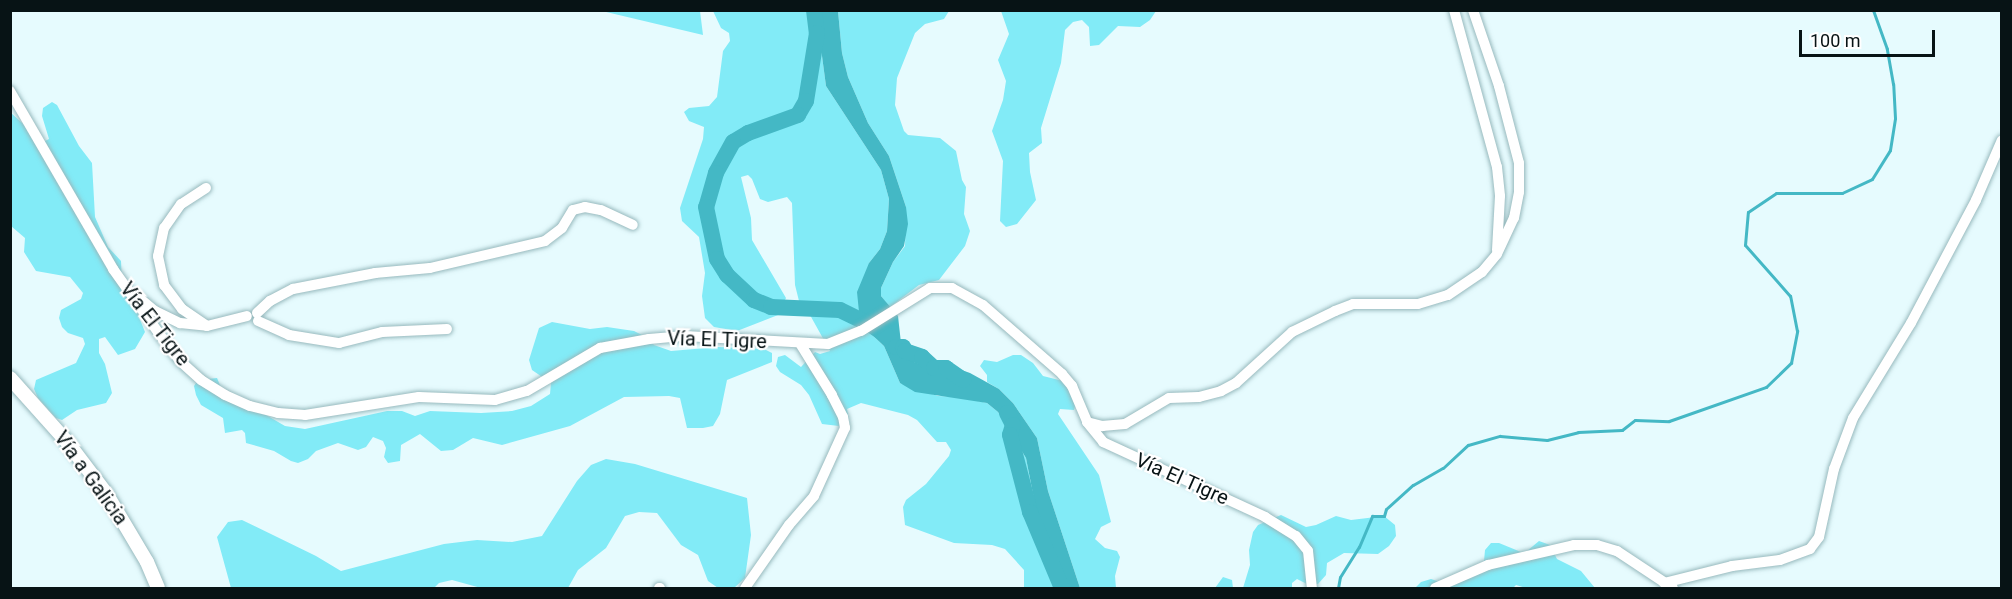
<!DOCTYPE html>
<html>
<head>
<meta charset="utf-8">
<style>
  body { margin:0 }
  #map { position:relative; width:2012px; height:599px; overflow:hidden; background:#e6fbfe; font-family:Roboto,sans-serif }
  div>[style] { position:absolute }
  .green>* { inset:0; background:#82ebf7 }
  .water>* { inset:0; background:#44b8c5 }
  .stream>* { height:3px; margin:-1.5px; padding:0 1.5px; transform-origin:1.5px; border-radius:1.5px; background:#44b8c5 }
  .river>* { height:16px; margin:-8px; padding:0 8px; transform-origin:8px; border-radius:8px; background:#44b8c5 }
  .roads { filter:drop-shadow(0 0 2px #97b9bd) drop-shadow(0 0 2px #97b9bd) }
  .minor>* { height:10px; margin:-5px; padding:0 5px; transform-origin:5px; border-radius:5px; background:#fff }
  .tertiary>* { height:14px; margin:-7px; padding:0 7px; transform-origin:7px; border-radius:7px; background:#fff }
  span { translate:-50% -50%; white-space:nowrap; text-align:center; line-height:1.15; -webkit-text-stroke:4.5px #fff; paint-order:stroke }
  .street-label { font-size:20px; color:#071315 }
  .frame { position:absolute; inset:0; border:12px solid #071315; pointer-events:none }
  .scale { position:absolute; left:1799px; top:30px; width:136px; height:27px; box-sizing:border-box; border:3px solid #071315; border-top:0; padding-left:8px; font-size:18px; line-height:21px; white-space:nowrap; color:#071315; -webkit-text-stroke:4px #fff; paint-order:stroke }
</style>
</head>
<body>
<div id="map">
  <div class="green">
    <i style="clip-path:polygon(602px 11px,700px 11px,703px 35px)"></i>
    <i style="clip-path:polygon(713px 11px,816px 11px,826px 86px,881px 170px,889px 199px,887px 231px,880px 249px,869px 263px,870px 333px,884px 346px,900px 383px,938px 396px,960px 397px,987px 403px,998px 412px,1026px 458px,1041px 535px,1061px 588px,1024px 588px,1024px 570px,1005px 549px,992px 545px,954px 543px,905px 525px,903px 507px,906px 500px,926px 484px,949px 456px,951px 450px,946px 442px,937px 442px,917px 420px,908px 415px,861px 403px,847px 409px,849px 421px,839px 426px,822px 424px,809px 395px,801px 385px,780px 372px,776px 366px,778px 357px,785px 355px,801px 367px,815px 352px,820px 354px,830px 351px,810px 315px,799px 301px,795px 285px,792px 203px,787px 197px,768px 202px,760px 199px,752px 179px,748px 175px,741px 177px,751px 218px,752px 240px,786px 298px,778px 315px,737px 331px,714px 327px,705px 318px,702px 296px,705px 273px,699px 237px,682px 221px,680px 208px,703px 139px,704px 127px,689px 121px,684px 112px,689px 108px,709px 106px,717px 97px,723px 51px,730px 41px,729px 33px,721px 28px)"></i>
    <i style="clip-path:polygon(838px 11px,949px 11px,944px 19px,925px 24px,915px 33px,897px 78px,895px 105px,904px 131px,908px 135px,940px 138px,956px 151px,962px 180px,966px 187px,964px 214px,970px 231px,965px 246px,939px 280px,919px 285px,890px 307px,881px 296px,881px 288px,893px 262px,905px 246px,906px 207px,889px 156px,868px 123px,848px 77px,842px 53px)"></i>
    <i style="clip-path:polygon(1001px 11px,1156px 11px,1150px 20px,1140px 27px,1118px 26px,1099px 45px,1090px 46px,1089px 27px,1082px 20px,1073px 22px,1065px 30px,1061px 63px,1041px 128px,1042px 143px,1029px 153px,1030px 172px,1036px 200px,1017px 224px,1006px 227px,1000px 221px,1003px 161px,992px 131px,1003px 100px,1006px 81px,998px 60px,1009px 34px)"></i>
    <i style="clip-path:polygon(52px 102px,57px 105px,79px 146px,92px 163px,95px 217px,108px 247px,121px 261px,122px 286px,128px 299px,135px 307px,145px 332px,135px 349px,118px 355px,105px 337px,99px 339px,99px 353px,105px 364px,112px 393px,106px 403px,77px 410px,62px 420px,56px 418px,38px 398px,34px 389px,36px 380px,76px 363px,85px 344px,83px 338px,68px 333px,62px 327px,59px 318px,61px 310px,81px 299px,83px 293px,70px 277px,36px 271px,24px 252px,25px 238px,11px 226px,10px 112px,43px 142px,49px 139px,42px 116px,43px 108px)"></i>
    <i style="clip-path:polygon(552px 322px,590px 329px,607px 327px,634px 331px,648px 338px,654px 345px,671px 351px,718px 347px,764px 349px,772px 353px,772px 362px,727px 380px,720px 414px,713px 426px,703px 428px,687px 428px,680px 398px,669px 396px,624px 397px,570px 426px,502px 445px,473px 438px,453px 450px,441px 451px,420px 434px,401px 445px,400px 461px,388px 463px,384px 457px,386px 448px,383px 441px,373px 437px,366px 447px,358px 450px,338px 443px,316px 451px,308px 459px,298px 463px,291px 461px,274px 451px,246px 443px,245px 433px,242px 430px,225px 433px,223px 418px,201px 405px,196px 395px,194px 386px,198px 380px,217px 378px,225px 397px,261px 412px,285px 426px,305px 429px,387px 411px,402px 411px,415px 416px,430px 411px,481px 413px,512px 411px,531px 406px,550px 394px,551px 383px,532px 370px,529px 360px,539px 328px)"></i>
    <i style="clip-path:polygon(1013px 355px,1021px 355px,1033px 363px,1043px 376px,1063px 381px,1076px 402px,1074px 410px,1060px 409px,1058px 414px,1099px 475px,1111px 522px,1101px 527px,1095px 539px,1105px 548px,1117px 551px,1120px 557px,1115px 576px,1116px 588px,1080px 588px,1048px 491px,1037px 438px,1013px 403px,999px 389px,987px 382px,987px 375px,980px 366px,984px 360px,997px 362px)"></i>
    <i style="clip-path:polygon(606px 459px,635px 464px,747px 498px,751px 535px,745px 578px,734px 588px,718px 588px,708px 581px,698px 555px,681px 545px,657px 513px,639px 512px,625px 516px,606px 548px,578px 570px,568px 588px,481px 588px,452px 580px,439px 583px,434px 588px,231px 588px,217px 537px,228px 522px,242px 520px,316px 556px,341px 571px,444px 544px,477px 540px,512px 542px,542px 536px,577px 481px,591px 465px)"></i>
    <i style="clip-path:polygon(1281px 515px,1306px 527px,1316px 525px,1336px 516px,1351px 520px,1384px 516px,1395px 525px,1396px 536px,1389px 546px,1378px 554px,1344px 553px,1327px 563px,1326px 575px,1318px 584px,1307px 584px,1297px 579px,1292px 583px,1292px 588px,1243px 588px,1250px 565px,1249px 550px,1253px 532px,1258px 525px)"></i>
    <i style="clip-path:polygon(1539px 541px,1550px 545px,1557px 559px,1581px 571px,1595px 588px,1526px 588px,1516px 585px,1513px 588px,1415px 588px,1421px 582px,1431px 579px,1449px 585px,1483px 572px,1485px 550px,1491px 543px,1499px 543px,1521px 552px,1527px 551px)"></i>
    <i style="clip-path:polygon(1223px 577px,1232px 580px,1233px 588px,1215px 588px)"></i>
  </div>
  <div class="water">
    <i style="clip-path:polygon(816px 11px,838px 11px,842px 53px,848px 77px,868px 123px,889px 156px,906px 207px,908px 224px,904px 246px,893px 262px,881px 288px,881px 296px,898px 316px,901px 343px,914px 362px,927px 367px,956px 368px,970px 373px,999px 389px,1013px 403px,1037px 438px,1048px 491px,1080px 588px,1061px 588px,1041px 535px,1026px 458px,998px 412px,987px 403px,915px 392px,900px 383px,884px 346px,870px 333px,859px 312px,857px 292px,869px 263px,880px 249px,887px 231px,889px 199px,881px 170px,826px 86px)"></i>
  </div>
  <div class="stream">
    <i style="left:1338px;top:588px;width:11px;rotate:-80deg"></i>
    <i style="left:1340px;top:577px;width:36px;rotate:-58deg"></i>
    <i style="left:1359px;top:547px;width:34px;rotate:-67deg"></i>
    <i style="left:1372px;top:516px;width:12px"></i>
    <i style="left:1384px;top:516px;width:7px;rotate:-74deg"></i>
    <i style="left:1386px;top:509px;width:36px;rotate:-42deg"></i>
    <i style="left:1413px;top:485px;width:34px;rotate:-30deg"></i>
    <i style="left:1443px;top:468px;width:34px;rotate:-43deg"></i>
    <i style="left:1468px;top:445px;width:33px;rotate:-16deg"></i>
    <i style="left:1500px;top:436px;width:47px;rotate:4.9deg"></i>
    <i style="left:1547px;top:440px;width:32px;rotate:-14deg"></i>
    <i style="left:1578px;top:432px;width:44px;rotate:-2.6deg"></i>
    <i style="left:1622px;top:430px;width:16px;rotate:-38deg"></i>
    <i style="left:1635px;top:420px;width:34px;rotate:2deg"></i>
    <i style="left:1669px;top:421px;width:103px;rotate:-19.3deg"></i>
    <i style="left:1766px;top:387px;width:35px;rotate:-44deg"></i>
    <i style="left:1791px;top:363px;width:33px;rotate:-79deg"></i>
    <i style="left:1797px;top:331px;width:36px;rotate:-101deg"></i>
    <i style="left:1790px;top:296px;width:68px;rotate:-131.4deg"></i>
    <i style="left:1745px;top:245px;width:33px;rotate:-85deg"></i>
    <i style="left:1748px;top:212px;width:34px;rotate:-34deg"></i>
    <i style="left:1776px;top:193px;width:66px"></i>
    <i style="left:1842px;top:193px;width:33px;rotate:-25deg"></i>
    <i style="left:1872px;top:179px;width:34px;rotate:-58deg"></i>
    <i style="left:1890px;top:150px;width:32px;rotate:-81deg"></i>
    <i style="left:1895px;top:118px;width:34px;rotate:-93deg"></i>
    <i style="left:1893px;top:84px;width:36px;rotate:-100deg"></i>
    <i style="left:1887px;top:49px;width:41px;rotate:-109.7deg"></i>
  </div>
  <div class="river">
    <i style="left:814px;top:10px;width:23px;rotate:83deg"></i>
    <i style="left:817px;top:33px;width:69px;rotate:99.2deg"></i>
    <i style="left:806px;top:101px;width:16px;rotate:120deg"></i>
    <i style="left:798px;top:115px;width:53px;rotate:160.2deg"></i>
    <i style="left:748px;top:133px;width:17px;rotate:149deg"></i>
    <i style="left:733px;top:142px;width:35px;rotate:119deg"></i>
    <i style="left:716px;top:173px;width:35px;rotate:106deg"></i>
    <i style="left:706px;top:207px;width:53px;rotate:78.1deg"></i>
    <i style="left:717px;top:259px;width:19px;rotate:58deg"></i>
    <i style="left:727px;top:275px;width:37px;rotate:43deg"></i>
    <i style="left:754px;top:300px;width:18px;rotate:22deg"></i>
    <i style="left:771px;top:307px;width:69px;rotate:2.5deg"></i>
    <i style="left:840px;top:310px;width:34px;rotate:26deg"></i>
    <i style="left:871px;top:325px;width:17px;rotate:33deg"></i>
    <i style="left:885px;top:334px;width:17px;rotate:50deg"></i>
    <i style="left:896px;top:347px;width:7px"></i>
    <i style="left:903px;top:347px;width:4px;rotate:63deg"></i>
    <i style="left:905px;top:351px;width:18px;rotate:19deg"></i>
    <i style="left:922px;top:357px;width:16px;rotate:43deg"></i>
    <i style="left:934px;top:368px;width:12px"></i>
    <i style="left:946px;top:368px;width:21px;rotate:35deg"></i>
    <i style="left:1007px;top:413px;width:13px;rotate:63deg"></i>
    <i style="left:1013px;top:425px;width:10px;rotate:107deg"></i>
    <i style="left:1010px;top:435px;width:80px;rotate:75.4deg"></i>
    <i style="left:1030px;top:512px;width:82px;rotate:67.2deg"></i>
  </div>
  <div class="roads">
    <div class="minor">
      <i style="left:1454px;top:10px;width:163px;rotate:74.7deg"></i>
      <i style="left:1497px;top:167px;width:29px;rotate:84deg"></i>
      <i style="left:1500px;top:196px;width:54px;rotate:93.2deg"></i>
      <i style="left:10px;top:91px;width:206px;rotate:59.9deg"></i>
      <i style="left:113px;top:269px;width:86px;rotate:54.5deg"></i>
      <i style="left:163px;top:339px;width:28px;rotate:52deg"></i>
      <i style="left:180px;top:361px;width:28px;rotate:42deg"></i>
      <i style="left:201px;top:380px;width:28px;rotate:32deg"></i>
      <i style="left:225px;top:395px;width:27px;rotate:24deg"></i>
      <i style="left:250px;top:406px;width:29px;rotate:14deg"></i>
      <i style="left:278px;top:413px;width:27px;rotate:4deg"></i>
      <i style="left:305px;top:415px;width:115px;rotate:-9deg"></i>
      <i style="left:419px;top:397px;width:76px;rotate:2.3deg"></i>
      <i style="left:495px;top:400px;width:33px;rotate:-16deg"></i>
      <i style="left:527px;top:391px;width:85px;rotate:-30.5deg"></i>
      <i style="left:600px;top:348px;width:50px;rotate:-10.4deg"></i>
      <i style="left:649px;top:339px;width:36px;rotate:-5deg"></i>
      <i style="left:685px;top:336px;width:143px;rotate:3.2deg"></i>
      <i style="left:828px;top:344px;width:35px;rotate:-22deg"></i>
      <i style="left:861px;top:331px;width:81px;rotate:-31.9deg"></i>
      <i style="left:930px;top:288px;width:22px"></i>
      <i style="left:952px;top:288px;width:35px;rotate:29deg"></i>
      <i style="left:983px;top:305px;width:105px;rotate:41.1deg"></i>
      <i style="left:1062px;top:374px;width:16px;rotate:50deg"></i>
      <i style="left:1072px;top:386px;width:39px;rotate:67deg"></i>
      <i style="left:1087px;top:422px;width:26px;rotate:51deg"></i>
      <i style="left:1103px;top:442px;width:179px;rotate:24.8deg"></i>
      <i style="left:1265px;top:517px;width:36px;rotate:32deg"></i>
      <i style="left:1296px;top:536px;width:19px;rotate:51deg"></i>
      <i style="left:1308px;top:551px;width:37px;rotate:84deg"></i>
      <i style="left:206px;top:188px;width:30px;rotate:147deg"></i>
      <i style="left:181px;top:204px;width:29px;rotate:125deg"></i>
      <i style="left:164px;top:228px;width:29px;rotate:102deg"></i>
      <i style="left:158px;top:256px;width:30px;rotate:78deg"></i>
      <i style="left:164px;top:285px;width:30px;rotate:53deg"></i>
      <i style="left:182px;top:309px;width:30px;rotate:34deg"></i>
      <i style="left:137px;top:296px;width:23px;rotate:40deg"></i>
      <i style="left:155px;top:311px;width:28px;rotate:26deg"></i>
      <i style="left:180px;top:323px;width:27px;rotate:6deg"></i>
      <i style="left:207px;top:326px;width:41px;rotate:-14deg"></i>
      <i style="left:257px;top:313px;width:18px;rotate:-43deg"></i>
      <i style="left:270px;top:301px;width:26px;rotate:-28deg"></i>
      <i style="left:293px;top:289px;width:84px;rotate:-11deg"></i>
      <i style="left:375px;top:273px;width:55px;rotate:-5.2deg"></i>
      <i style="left:430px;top:268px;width:118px;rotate:-13.2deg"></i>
      <i style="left:545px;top:241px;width:21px;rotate:-37deg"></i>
      <i style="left:562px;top:228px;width:21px;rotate:-59deg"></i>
      <i style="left:573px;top:210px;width:12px;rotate:-14deg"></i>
      <i style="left:585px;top:207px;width:16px;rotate:11deg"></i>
      <i style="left:601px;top:210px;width:35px;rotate:25deg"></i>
      <i style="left:258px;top:321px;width:34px;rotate:24deg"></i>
      <i style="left:289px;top:335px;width:51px;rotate:9.1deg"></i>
      <i style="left:339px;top:343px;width:44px;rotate:-14.3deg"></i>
      <i style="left:382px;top:332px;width:65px;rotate:-2.6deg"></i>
      <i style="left:1087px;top:422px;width:16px;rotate:15deg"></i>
      <i style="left:1102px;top:426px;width:23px;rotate:-5deg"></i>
      <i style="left:1125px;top:424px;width:51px;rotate:-30.6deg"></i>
      <i style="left:1169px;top:398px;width:30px;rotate:-2deg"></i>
      <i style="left:1199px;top:397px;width:23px;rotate:-15deg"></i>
      <i style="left:1221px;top:391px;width:17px;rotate:-28deg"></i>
      <i style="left:1236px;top:383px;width:76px;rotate:-42.3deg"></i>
      <i style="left:1292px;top:332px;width:48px;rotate:-26deg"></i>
      <i style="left:1335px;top:311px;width:19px;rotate:-21deg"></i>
      <i style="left:1353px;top:304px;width:65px"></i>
      <i style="left:1418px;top:304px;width:31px;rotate:-17deg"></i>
      <i style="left:1448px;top:295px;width:41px;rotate:-34.1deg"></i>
      <i style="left:1482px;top:272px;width:23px;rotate:-50deg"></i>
      <i style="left:1497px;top:254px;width:40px;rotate:-65deg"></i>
      <i style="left:1514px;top:218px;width:26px;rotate:-79deg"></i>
      <i style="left:1519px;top:192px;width:29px;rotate:-90deg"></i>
      <i style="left:1519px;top:163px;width:80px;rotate:-104.6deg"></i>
      <i style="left:1499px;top:86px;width:80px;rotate:-108.9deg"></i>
      <i style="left:1664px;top:583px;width:70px;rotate:-14deg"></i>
      <i style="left:1732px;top:566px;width:48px;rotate:-7.1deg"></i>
      <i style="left:1780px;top:560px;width:32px;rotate:-20deg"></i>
      <i style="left:1810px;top:549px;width:15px;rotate:-53deg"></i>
      <i style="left:1819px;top:537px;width:70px;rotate:-77.6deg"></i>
      <i style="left:1834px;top:469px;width:54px;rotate:-69.6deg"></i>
      <i style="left:1853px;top:418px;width:111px;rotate:-58.6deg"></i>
      <i style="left:1911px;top:323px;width:139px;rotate:-62.1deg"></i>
      <i style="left:1976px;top:200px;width:65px;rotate:-66.6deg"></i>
      <i style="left:659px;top:588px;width:1px"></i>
      <i style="left:745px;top:588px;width:77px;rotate:-55.1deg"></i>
      <i style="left:789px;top:525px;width:38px;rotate:-49deg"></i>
      <i style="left:814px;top:496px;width:75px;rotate:-65.5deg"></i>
      <i style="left:845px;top:428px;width:11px;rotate:-100deg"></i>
      <i style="left:843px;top:417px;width:25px;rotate:-117deg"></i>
      <i style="left:832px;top:395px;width:59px;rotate:-121.8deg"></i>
      <i style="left:1435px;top:588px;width:58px;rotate:-23.5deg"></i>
      <i style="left:1488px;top:565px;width:88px;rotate:-13.1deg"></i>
      <i style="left:1574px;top:545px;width:23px"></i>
      <i style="left:1597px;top:545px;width:21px;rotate:17deg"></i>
      <i style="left:1617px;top:551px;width:67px;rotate:33.5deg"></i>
    </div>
    <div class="tertiary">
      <i style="left:10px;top:378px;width:87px;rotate:48.3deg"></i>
      <i style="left:68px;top:443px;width:63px;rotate:52.8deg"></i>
      <i style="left:106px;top:493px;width:80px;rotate:59.3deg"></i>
      <i style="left:147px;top:562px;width:28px;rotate:67deg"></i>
    </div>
  </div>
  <div class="street-label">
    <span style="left:155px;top:324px;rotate:52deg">Vía El Tigre</span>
    <span style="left:717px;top:340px;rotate:2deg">Vía El Tigre</span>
    <span style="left:91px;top:478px;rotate:54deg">Vía a Galicia</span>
    <span style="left:1182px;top:479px;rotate:24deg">Vía El Tigre</span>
  </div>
  <div class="frame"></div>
  <div class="scale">100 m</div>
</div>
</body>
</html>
